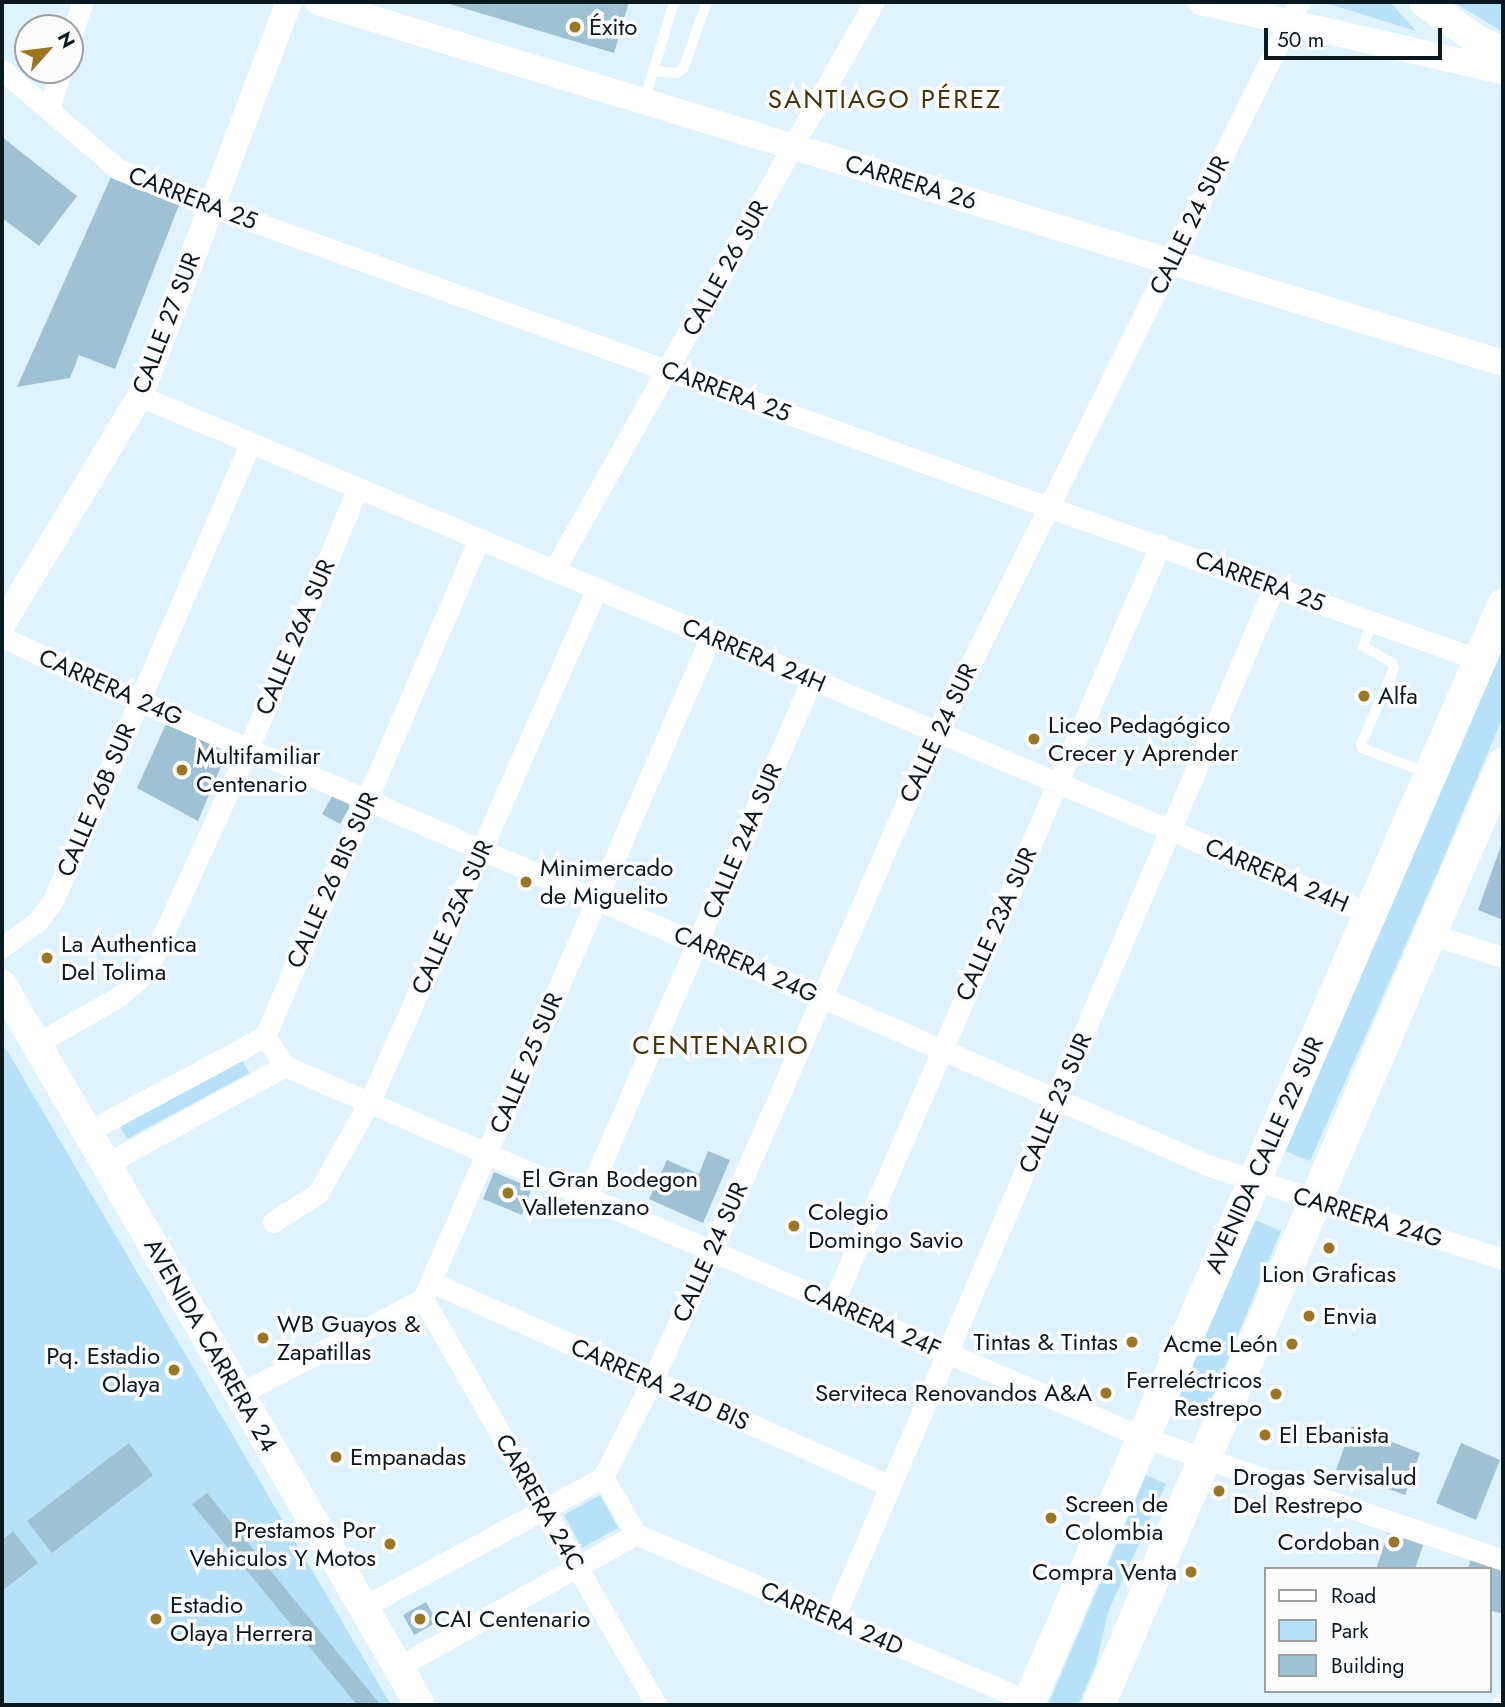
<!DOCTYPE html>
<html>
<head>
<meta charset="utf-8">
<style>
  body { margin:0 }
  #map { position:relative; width:1505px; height:1707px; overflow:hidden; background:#def3fe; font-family:Jost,sans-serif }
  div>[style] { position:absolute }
  .green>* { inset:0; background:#b6e1f9 }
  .building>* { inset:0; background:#9fc1d4 }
  .service>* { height:10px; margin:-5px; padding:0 5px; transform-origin:5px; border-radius:5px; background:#fff }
  .minor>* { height:21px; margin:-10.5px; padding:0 10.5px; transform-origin:10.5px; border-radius:10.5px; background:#fff }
  .tertiary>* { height:26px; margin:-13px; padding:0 13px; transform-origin:13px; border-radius:13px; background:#fff }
  .secondary>* { height:30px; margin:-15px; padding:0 15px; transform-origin:15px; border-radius:15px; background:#fff }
  .primary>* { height:33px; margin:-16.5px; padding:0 16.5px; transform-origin:16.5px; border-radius:16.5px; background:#fff }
  .dots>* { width:19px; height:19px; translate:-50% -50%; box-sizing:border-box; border:4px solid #fcfcfc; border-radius:50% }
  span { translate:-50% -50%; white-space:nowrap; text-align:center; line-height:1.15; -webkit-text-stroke:7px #fcfcfc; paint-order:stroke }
  .poi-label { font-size:24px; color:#0b181f }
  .left { translate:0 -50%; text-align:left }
  .right { translate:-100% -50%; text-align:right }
  .street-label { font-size:24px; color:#0b181f }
  .neighbourhood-label { font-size:26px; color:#46340c; letter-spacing:2px }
  .frame { position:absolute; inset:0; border:4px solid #0b181f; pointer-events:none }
  .legend { position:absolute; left:1264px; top:1567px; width:228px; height:126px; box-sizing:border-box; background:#fcfcfc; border:2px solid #9ca1a4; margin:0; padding:9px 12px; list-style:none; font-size:21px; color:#0b181f }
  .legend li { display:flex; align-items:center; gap:14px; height:35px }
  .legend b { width:35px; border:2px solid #9ca1a4 }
  .north { position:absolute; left:14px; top:14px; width:70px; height:70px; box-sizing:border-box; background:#fcfcfc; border:2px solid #9ca1a4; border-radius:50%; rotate:62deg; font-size:19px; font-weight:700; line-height:28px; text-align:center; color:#0b181f }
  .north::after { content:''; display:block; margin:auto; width:24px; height:32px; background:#9c7623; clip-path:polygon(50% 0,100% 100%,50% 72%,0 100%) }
  .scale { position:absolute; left:1264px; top:28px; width:178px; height:32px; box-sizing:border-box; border:4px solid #0b181f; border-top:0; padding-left:9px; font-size:21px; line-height:24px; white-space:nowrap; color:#0b181f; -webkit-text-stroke:5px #fcfcfc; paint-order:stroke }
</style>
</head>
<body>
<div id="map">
  <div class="green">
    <i style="clip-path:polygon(1327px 2px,1390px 2px,1416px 31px,1326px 3px)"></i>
    <i style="clip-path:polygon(1455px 2px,1503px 2px,1503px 32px,1457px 4px)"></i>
    <i style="clip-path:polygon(1503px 646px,1503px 716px,1439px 869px,1310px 1161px,1285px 1151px)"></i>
    <i style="clip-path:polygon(5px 1047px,391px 1705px,2px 1705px,2px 1053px)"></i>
    <i style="clip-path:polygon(242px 1060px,249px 1073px,127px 1139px,120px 1126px)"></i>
    <i style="clip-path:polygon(1253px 1219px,1281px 1231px,1205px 1414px,1177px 1402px)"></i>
    <i style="clip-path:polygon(1146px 1475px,1166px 1484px,1108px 1612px,1096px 1664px,1078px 1705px,1048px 1705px)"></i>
    <i style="clip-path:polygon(600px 1495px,618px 1528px,582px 1548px,564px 1515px)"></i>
  </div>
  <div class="building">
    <i style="clip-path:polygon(443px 2px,629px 2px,614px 53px)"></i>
    <i style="clip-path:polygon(2px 137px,77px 196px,39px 246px,2px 218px)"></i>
    <i style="clip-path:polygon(111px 177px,179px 205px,115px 369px,79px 355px,70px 378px,17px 387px)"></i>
    <i style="clip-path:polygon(166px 724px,227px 752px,198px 821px,137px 788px)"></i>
    <i style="clip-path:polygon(335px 791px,348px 798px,349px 808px,340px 824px,322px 814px)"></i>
    <i style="clip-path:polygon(1503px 840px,1503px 920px,1478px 910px)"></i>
    <i style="clip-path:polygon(708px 1151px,730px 1160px,703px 1223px,649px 1199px,667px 1160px,699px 1174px)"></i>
    <i style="clip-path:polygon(494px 1172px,532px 1188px,522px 1215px,483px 1199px)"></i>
    <i style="clip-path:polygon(1352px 1426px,1420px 1453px,1405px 1495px,1336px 1470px)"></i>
    <i style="clip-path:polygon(129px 1443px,153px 1475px,52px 1553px,27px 1521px)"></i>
    <i style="clip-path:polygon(1461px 1443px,1500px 1460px,1476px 1520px,1436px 1503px)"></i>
    <i style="clip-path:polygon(207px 1493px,379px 1703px,379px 1705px,357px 1705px,192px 1504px)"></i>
    <i style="clip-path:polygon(13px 1531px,38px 1563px,2px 1591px,2px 1540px)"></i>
    <i style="clip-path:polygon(1388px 1533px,1423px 1545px,1415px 1569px,1376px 1569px)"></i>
    <i style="clip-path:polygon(1471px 1558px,1503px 1568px,1503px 1614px,1489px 1610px,1489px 1569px,1468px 1569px)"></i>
    <i style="clip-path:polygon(426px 1602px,437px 1622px,414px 1635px,403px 1615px)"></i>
  </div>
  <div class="service">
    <i style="left:653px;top:71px;width:23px;rotate:5deg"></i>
    <i style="left:676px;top:73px;width:8px;rotate:-30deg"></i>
    <i style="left:683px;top:69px;width:71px;rotate:-70.3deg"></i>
    <i style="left:644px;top:101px;width:103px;rotate:-73.1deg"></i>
    <i style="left:1373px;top:621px;width:27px;rotate:112deg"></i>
    <i style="left:1363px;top:646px;width:34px;rotate:30deg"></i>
    <i style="left:1392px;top:663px;width:6px;rotate:72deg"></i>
    <i style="left:1394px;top:669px;width:82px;rotate:113.7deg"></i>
    <i style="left:1361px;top:744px;width:4px;rotate:76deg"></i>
    <i style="left:1362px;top:748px;width:70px;rotate:21deg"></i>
  </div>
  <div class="minor">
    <i style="left:70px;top:40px;width:40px;rotate:-72deg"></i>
    <i style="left:2px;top:70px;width:153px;rotate:40.5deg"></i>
    <i style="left:118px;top:169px;width:87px;rotate:22.2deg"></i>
    <i style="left:199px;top:202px;width:902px;rotate:19.76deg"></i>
    <i style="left:1048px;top:507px;width:457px;rotate:19.5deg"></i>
    <i style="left:49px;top:110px;width:42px;rotate:-73.3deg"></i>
    <i style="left:140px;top:396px;width:1334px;rotate:22.85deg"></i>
    <i style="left:554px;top:570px;width:652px;rotate:-60.6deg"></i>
    <i style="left:2px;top:637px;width:151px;rotate:25deg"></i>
    <i style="left:139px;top:701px;width:1168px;rotate:23.47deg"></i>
    <i style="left:1210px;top:1166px;width:307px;rotate:17.6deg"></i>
    <i style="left:1430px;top:934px;width:77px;rotate:17.5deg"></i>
    <i style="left:2px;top:947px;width:43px;rotate:-35.5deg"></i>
    <i style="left:37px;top:922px;width:26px;rotate:-53deg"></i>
    <i style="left:53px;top:901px;width:499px;rotate:-66.7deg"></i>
    <i style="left:265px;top:1036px;width:36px;rotate:56deg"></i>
    <i style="left:285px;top:1066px;width:934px;rotate:23.41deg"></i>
    <i style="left:1142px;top:1437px;width:381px;rotate:18.8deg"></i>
    <i style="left:36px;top:1044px;width:95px;rotate:-29.8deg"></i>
    <i style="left:118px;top:997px;width:26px;rotate:-40deg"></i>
    <i style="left:138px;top:980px;width:30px;rotate:-57deg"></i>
    <i style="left:154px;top:955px;width:229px;rotate:-65.5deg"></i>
    <i style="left:249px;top:747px;width:281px;rotate:-67.2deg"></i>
    <i style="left:87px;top:1132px;width:202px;rotate:-28.3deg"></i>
    <i style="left:265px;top:1036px;width:541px;rotate:-66.7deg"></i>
    <i style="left:106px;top:1164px;width:204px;rotate:-28.7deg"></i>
    <i style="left:587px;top:1196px;width:564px;rotate:-66.48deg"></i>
    <i style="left:273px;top:1222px;width:54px;rotate:-32.8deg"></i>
    <i style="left:318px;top:1193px;width:106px;rotate:-60.5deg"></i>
    <i style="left:370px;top:1101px;width:561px;rotate:-66.13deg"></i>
    <i style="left:431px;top:1282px;width:502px;rotate:23.96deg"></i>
    <i style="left:423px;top:1299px;width:468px;rotate:60.1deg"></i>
    <i style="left:833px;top:1303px;width:826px;rotate:-66.66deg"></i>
    <i style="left:239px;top:1394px;width:207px;rotate:-27.3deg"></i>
    <i style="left:423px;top:1299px;width:723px;rotate:-66.52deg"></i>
    <i style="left:603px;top:1477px;width:66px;rotate:59.9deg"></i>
    <i style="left:636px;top:1534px;width:427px;rotate:23.1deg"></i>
    <i style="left:363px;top:1607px;width:273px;rotate:-28.4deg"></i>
    <i style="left:603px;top:1477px;width:108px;rotate:-63deg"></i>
    <i style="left:652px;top:1381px;width:144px;rotate:-65.4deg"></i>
    <i style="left:712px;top:1250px;width:565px;rotate:-66.52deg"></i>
    <i style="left:937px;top:732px;width:815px;rotate:-63.62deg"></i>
    <i style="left:834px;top:1618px;width:1121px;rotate:-66.89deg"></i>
    <i style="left:398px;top:1667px;width:273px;rotate:-29.2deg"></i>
    <i style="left:1502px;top:1705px;width:2px;rotate:-63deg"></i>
  </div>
  <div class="tertiary">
    <i style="left:318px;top:2px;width:1239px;rotate:16.94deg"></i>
    <i style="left:1201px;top:2px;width:310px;rotate:12.9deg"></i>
    <i style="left:2px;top:625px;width:267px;rotate:-58.9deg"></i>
    <i style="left:140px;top:396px;width:421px;rotate:-69.3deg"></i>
  </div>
  <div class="secondary">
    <i style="left:1424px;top:2px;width:65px;rotate:35.6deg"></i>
    <i style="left:1477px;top:40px;width:29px;rotate:25deg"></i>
    <i style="left:2px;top:985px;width:833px;rotate:59.86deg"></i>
  </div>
  <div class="primary">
    <i style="left:1027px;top:1705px;width:1199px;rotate:-66.6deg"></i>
    <i style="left:1098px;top:1705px;width:1025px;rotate:-66.74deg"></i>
  </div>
  <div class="dots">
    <i style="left:575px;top:27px;background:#9c7623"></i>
    <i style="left:1364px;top:696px;background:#9c7623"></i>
    <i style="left:1034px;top:739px;background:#9c7623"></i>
    <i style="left:182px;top:770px;background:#9c7623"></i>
    <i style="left:526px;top:882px;background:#9c7623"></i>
    <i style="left:47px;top:958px;background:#9c7623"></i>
    <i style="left:508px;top:1193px;background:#9c7623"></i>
    <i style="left:794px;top:1226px;background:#9c7623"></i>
    <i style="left:1329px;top:1248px;background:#9c7623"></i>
    <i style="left:1309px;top:1316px;background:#9c7623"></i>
    <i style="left:263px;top:1338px;background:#9c7623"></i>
    <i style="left:1132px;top:1342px;background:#9c7623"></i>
    <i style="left:1292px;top:1344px;background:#9c7623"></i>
    <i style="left:174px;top:1370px;background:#9c7623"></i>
    <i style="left:1106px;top:1393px;background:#9c7623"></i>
    <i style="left:1276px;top:1394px;background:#9c7623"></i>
    <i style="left:1265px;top:1435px;background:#9c7623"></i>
    <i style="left:336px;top:1457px;background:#9c7623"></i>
    <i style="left:1219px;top:1491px;background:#9c7623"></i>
    <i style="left:1051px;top:1518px;background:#9c7623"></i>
    <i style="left:1394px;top:1542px;background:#9c7623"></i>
    <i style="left:390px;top:1544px;background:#9c7623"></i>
    <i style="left:1191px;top:1572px;background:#9c7623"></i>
    <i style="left:156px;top:1619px;background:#9c7623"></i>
    <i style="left:420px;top:1619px;background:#9c7623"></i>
  </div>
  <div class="poi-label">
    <span class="left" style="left:589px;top:27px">Éxito</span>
    <span class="left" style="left:1378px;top:696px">Alfa</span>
    <span class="left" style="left:1048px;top:739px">Liceo Pedagógico<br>Crecer y Aprender</span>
    <span class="left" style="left:196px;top:770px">Multifamiliar<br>Centenario</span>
    <span class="left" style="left:540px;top:882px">Minimercado<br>de Miguelito</span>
    <span class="left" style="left:61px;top:958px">La Authentica<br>Del Tolima</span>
    <span class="left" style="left:522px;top:1193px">El Gran Bodegon<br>Valletenzano</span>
    <span class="left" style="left:808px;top:1226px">Colegio<br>Domingo Savio</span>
    <span style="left:1329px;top:1274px">Lion Graficas</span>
    <span class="left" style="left:1323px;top:1316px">Envia</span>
    <span class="left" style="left:277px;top:1338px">WB Guayos &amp;<br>Zapatillas</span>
    <span class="right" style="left:1118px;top:1342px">Tintas &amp; Tintas</span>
    <span class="right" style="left:1278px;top:1344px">Acme León</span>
    <span class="right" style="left:160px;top:1370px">Pq. Estadio<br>Olaya</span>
    <span class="right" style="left:1262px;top:1394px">Ferreléctricos<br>Restrepo</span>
    <span class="right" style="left:1092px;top:1393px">Serviteca Renovandos A&amp;A</span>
    <span class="left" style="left:1279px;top:1435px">El Ebanista</span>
    <span class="left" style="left:350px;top:1457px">Empanadas</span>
    <span class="left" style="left:1233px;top:1491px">Drogas Servisalud<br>Del Restrepo</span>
    <span class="left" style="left:1065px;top:1518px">Screen de<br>Colombia</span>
    <span class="right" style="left:376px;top:1544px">Prestamos Por<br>Vehiculos Y Motos</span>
    <span class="right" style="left:1380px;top:1542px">Cordoban</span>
    <span class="right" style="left:1177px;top:1572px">Compra Venta</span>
    <span class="left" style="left:170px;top:1619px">Estadio<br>Olaya Herrera</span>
    <span class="left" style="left:434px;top:1619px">CAI Centenario</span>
  </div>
  <div class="street-label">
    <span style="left:911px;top:182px;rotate:17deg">CARRERA 26</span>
    <span style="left:193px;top:198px;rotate:21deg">CARRERA 25</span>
    <span style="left:1189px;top:225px;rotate:-64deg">CALLE 24 SUR</span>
    <span style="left:725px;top:268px;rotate:-61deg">CALLE 26 SUR</span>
    <span style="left:166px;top:323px;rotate:-69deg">CALLE 27 SUR</span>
    <span style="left:726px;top:391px;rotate:20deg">CARRERA 25</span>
    <span style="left:1260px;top:581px;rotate:20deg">CARRERA 25</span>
    <span style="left:295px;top:637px;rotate:-67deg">CALLE 26A SUR</span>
    <span style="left:754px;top:655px;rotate:23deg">CARRERA 24H</span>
    <span style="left:111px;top:687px;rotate:24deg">CARRERA 24G</span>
    <span style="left:938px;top:733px;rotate:-65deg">CALLE 24 SUR</span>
    <span style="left:96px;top:800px;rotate:-67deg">CALLE 26B SUR</span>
    <span style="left:742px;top:841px;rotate:-67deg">CALLE 24A SUR</span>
    <span style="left:1277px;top:875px;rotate:23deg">CARRERA 24H</span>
    <span style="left:332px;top:880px;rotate:-66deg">CALLE 26 BIS SUR</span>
    <span style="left:452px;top:917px;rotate:-66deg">CALLE 25A SUR</span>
    <span style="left:996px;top:924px;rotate:-66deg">CALLE 23A SUR</span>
    <span style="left:746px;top:964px;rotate:24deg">CARRERA 24G</span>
    <span style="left:526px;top:1063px;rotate:-67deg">CALLE 25 SUR</span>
    <span style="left:1055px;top:1103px;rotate:-67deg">CALLE 23 SUR</span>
    <span style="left:1264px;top:1155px;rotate:-66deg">AVENIDA CALLE 22 SUR</span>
    <span style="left:1368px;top:1217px;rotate:17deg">CARRERA 24G</span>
    <span style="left:710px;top:1252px;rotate:-66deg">CALLE 24 SUR</span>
    <span style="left:872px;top:1320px;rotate:24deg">CARRERA 24F</span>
    <span style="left:211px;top:1345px;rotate:60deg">AVENIDA CARRERA 24</span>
    <span style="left:660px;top:1384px;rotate:24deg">CARRERA 24D BIS</span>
    <span style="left:540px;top:1502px;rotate:60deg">CARRERA 24C</span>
    <span style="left:832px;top:1618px;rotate:23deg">CARRERA 24D</span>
  </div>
  <div class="neighbourhood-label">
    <span style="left:885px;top:100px">SANTIAGO PÉREZ</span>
    <span style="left:721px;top:1046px">CENTENARIO</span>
  </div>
  <div class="frame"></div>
  <ul class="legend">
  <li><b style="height:9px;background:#fff"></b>Road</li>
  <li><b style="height:19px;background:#b6e1f9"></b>Park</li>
  <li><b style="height:19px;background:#9fc1d4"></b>Building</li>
  </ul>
  <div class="north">N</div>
  <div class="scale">50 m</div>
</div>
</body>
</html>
